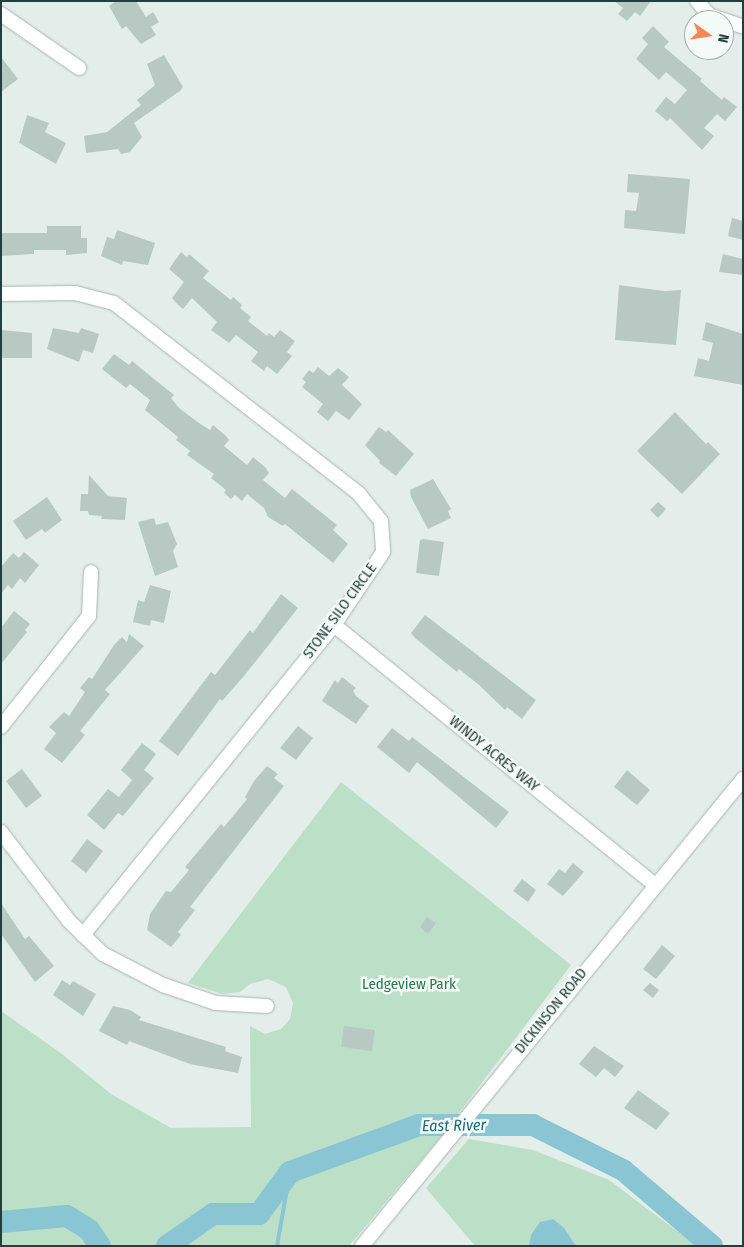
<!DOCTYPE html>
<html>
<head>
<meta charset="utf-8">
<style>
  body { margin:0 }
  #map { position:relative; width:744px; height:1247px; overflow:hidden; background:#e3eeea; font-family:"Fira Sans Condensed",sans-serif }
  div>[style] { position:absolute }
  .green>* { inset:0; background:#bcdfc7 }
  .water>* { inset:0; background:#8ac5d4 }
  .stream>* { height:4px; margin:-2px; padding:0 2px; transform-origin:2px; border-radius:2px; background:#8ac5d4 }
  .river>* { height:22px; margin:-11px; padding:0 11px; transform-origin:11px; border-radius:11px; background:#8ac5d4 }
  .building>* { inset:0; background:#b8c9c3 }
  .roads { filter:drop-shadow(0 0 1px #a5b6b1) drop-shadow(0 0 1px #a5b6b1) }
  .minor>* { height:14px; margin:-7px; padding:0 7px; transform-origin:7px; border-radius:7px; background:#fff }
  span { translate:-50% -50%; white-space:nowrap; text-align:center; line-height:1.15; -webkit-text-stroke:5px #f4faf7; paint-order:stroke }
  .street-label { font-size:15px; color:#224039 }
  .park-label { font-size:15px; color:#2b784d }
  .water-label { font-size:16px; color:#1a697e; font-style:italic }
  .frame { position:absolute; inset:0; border:2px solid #224039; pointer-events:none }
  .north { position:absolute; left:684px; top:10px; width:50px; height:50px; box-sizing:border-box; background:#f4faf7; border:1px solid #a0b0ab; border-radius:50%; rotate:103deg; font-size:14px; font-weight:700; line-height:20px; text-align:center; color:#224039 }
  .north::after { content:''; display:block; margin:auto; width:18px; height:22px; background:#f68759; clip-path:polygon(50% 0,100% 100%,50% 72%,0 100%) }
</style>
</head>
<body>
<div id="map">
  <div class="green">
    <i style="clip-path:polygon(341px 782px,571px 965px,443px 1134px,349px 1246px,1px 1246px,1px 1011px,62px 1054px,111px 1094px,171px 1128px,251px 1127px,250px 1026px,265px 1034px,281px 1029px,290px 1019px,293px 1003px,286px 987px,268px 979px,250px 984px,240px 992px,222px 994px,188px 983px)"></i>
    <i style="clip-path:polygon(469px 1139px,533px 1150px,609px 1180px,697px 1246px,475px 1246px,426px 1188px)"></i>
  </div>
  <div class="water">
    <i style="clip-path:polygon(553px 1219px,564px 1228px,576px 1246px,529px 1246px,531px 1235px,540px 1222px)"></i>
  </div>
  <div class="stream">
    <i style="left:277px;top:1246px;width:75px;rotate:-80deg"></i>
  </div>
  <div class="river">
    <i style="left:1px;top:1222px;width:66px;rotate:-5.2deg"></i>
    <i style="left:67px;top:1216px;width:26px;rotate:32deg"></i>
    <i style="left:89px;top:1230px;width:19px;rotate:55deg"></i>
    <i style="left:167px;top:1246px;width:56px;rotate:-34.8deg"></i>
    <i style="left:213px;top:1214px;width:46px"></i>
    <i style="left:259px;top:1214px;width:52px;rotate:-53.6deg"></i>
    <i style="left:290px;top:1172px;width:137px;rotate:-20deg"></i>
    <i style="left:419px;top:1125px;width:114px"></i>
    <i style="left:533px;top:1125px;width:101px;rotate:26.6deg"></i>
    <i style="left:623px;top:1170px;width:117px;rotate:40.5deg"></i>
  </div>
  <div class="building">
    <i style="clip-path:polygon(116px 1px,136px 1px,146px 17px,153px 12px,159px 22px,151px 27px,156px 35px,141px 44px,126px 26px,122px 29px,109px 6px)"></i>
    <i style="clip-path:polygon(614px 1px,651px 1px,640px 16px,635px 12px,627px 21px,618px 14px,623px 8px)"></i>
    <i style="clip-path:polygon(653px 26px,669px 42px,664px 47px,702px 79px,700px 81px,722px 100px,724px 97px,737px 107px,725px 121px,717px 114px,704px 128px,714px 136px,702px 150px,670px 118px,667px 121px,655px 111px,666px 97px,675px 104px,687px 90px,666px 72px,659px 80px,636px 59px,648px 44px,642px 38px)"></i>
    <i style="clip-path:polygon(164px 55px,183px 87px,180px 91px,134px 123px,142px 137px,130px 152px,121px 154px,118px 149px,86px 153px,84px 136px,107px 132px,141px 105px,137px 100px,155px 85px,147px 64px)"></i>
    <i style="clip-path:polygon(1px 57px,18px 79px,1px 92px)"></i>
    <i style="clip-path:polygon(27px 115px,49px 123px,45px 132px,66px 143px,56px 164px,19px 143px)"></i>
    <i style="clip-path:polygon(628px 174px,690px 179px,685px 234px,624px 228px,625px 210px,636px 211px,639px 193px,627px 192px)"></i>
    <i style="clip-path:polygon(732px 218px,743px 221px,743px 240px,728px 236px)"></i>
    <i style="clip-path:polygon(47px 226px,81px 226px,81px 238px,87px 238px,87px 253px,66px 255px,66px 250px,34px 250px,34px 254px,1px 256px,1px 233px,47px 233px)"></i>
    <i style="clip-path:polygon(117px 230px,155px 243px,148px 265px,123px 261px,122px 265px,101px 256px,107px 237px,114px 239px)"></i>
    <i style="clip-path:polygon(181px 252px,187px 257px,189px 254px,209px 271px,203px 278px,231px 300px,233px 297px,242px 305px,240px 308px,251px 317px,248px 321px,267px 336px,269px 333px,274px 337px,280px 330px,295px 341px,287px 352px,292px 356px,277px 374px,267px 366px,264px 371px,251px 361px,258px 352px,236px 335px,229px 343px,211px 330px,217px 322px,192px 298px,183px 309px,176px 303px,172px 298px,184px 282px,169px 269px)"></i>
    <i style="clip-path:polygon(723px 254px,743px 259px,743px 275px,719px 272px)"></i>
    <i style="clip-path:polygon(619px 285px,664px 291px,681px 290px,676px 345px,615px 340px)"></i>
    <i style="clip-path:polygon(706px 322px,743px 334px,743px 385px,694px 376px,698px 358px,709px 361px,713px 343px,702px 340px)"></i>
    <i style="clip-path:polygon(53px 328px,79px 333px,81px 328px,99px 334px,93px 353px,83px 350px,79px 362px,47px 349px)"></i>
    <i style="clip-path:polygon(1px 330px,32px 333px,32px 358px,1px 358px)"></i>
    <i style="clip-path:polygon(114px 354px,129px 365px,132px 361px,174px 395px,171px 398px,179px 408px,199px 423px,210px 430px,213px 425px,225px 435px,229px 440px,224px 446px,247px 465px,253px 457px,265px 467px,269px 473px,263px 480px,285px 498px,292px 489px,337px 525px,333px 530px,348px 544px,333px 563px,285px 524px,283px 526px,268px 517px,264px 508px,247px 494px,242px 501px,235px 495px,231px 499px,224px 493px,226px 490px,211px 478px,214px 474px,187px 455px,190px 451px,176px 440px,178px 437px,145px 410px,150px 400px,130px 384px,126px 388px,102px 369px)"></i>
    <i style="clip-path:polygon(318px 367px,329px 376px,338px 368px,349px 377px,342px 385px,362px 404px,349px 420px,336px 411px,328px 421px,317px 412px,323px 404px,302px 387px,306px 382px,302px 379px,309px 370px,313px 373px)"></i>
    <i style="clip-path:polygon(675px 412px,706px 444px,708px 442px,720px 454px,682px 494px,637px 451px)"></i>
    <i style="clip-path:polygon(379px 427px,386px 432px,388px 430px,414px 454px,396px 476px,379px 463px,380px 461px,365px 445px)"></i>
    <i style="clip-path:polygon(89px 475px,108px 496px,127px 498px,125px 520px,101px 519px,102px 516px,89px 515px,88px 511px,80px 511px,81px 494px,88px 494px)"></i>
    <i style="clip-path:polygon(433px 479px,451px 509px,448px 511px,451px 518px,428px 529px,411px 497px,410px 490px)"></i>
    <i style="clip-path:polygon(47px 497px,62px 520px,45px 533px,42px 529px,26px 540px,13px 521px)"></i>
    <i style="clip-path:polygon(658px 502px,666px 509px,658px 518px,650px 510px)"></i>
    <i style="clip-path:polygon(154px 518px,156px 525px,168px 522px,177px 544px,173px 551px,178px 567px,155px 576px,138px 522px)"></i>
    <i style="clip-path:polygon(423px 539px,444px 542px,439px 576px,416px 573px,420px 540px)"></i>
    <i style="clip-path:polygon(24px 552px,39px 565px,25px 583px,20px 578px,12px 589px,8px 585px,1px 594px,1px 567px,13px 553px,19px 558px)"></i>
    <i style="clip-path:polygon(150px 585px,171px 591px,164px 623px,151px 620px,150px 626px,133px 622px,138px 600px,144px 602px)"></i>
    <i style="clip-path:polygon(281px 594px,298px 608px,244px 676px,222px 701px,220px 699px,178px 756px,159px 741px,211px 672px,215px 675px,250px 630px,253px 633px)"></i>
    <i style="clip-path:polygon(14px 611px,30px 624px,25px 630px,27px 632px,1px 664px,1px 628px)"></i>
    <i style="clip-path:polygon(425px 615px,536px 700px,522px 719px,507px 707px,505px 710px,479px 685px,459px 669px,457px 672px,415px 638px,411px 633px)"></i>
    <i style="clip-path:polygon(129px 634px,144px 646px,105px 690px,110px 694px,80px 731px,85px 735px,62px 763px,44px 749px,56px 733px,49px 727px,64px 712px,69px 716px,85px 692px,80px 688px,89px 677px,92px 679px,114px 645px,122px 637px,127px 642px)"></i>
    <i style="clip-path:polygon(342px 677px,356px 688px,353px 691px,356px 696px,369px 706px,356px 724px,322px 701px,335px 680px,338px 683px)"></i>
    <i style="clip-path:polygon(298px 726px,313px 738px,296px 760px,280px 748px)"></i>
    <i style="clip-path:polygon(392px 728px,409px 741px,412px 737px,509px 812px,496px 828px,417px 762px,409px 773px,377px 747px)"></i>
    <i style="clip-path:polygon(142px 743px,156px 754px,144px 770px,154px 778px,123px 816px,118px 813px,104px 830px,87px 815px,108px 789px,119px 797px,132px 780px,121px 770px)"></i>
    <i style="clip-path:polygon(267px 766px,278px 774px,274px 778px,284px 786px,190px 907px,195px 910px,178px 932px,181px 935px,171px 947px,147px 930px,150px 914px,166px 891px,171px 892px,189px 870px,185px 867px,221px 824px,224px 827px,247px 799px,245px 797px,254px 781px)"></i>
    <i style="clip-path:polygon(22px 769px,42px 796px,26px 808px,6px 781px)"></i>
    <i style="clip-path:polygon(627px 770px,650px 790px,637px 805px,614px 787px)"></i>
    <i style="clip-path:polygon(87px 839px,103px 851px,86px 873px,71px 861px)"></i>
    <i style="clip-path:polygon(573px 863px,584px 872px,563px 896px,547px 884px,559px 869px,565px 873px)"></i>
    <i style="clip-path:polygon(522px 879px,536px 890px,528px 902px,513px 891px)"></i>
    <i style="clip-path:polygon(1px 903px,25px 939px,29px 936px,54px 966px,35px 982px,1px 934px)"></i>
    <i style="clip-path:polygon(427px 917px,436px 923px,428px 934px,420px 927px)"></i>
    <i style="clip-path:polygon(662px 945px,675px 956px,656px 979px,643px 969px)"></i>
    <i style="clip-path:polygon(62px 980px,70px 985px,73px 981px,96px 994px,83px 1016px,53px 995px)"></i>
    <i style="clip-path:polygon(650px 983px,659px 990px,653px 998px,643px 990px)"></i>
    <i style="clip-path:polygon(113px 1006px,130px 1010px,141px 1017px,139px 1020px,226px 1047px,225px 1051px,242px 1057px,238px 1073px,190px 1064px,129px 1041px,127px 1045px,99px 1031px)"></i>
    <i style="clip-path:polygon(344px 1026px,375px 1030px,372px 1051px,341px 1047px)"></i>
    <i style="clip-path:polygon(594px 1046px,624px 1066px,615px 1077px,604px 1068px,596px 1077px,579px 1064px)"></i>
    <i style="clip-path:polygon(638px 1090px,670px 1113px,656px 1130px,624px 1108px)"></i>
  </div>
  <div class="roads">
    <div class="minor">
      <i style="left:697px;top:1px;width:18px;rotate:49deg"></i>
      <i style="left:709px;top:15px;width:36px;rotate:19deg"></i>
      <i style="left:1px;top:14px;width:95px;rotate:34.7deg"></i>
      <i style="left:1px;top:294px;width:74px;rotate:-0.8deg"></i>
      <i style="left:75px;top:293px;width:40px;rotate:14.4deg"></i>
      <i style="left:114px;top:303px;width:311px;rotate:37.9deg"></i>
      <i style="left:359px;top:494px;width:35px;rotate:51deg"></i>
      <i style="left:381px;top:521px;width:31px;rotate:86deg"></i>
      <i style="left:383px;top:552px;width:88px;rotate:123.9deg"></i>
      <i style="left:334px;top:625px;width:399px;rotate:129deg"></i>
      <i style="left:334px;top:625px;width:412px;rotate:39deg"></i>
      <i style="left:1px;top:727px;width:142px;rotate:-51.6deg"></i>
      <i style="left:89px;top:616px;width:44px;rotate:-87.4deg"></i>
      <i style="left:1px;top:832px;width:112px;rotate:52.6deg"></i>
      <i style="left:69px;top:921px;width:47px;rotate:44.1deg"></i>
      <i style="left:103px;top:954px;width:68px;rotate:27.3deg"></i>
      <i style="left:163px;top:985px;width:56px;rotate:18.8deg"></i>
      <i style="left:216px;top:1003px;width:51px;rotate:3.4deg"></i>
      <i style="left:362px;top:1246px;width:603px;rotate:-50.79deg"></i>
    </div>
  </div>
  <div class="street-label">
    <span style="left:340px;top:611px;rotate:-54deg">STONE SILO CIRCLE</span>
    <span style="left:494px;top:754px;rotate:39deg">WINDY ACRES WAY</span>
    <span style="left:551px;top:1011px;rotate:-51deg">DICKINSON ROAD</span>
  </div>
  <div class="park-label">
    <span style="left:409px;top:985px">Ledgeview Park</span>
  </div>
  <div class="water-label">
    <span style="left:454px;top:1126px;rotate:-1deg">East River</span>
  </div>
  <div class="frame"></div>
  <div class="north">N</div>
</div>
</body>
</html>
